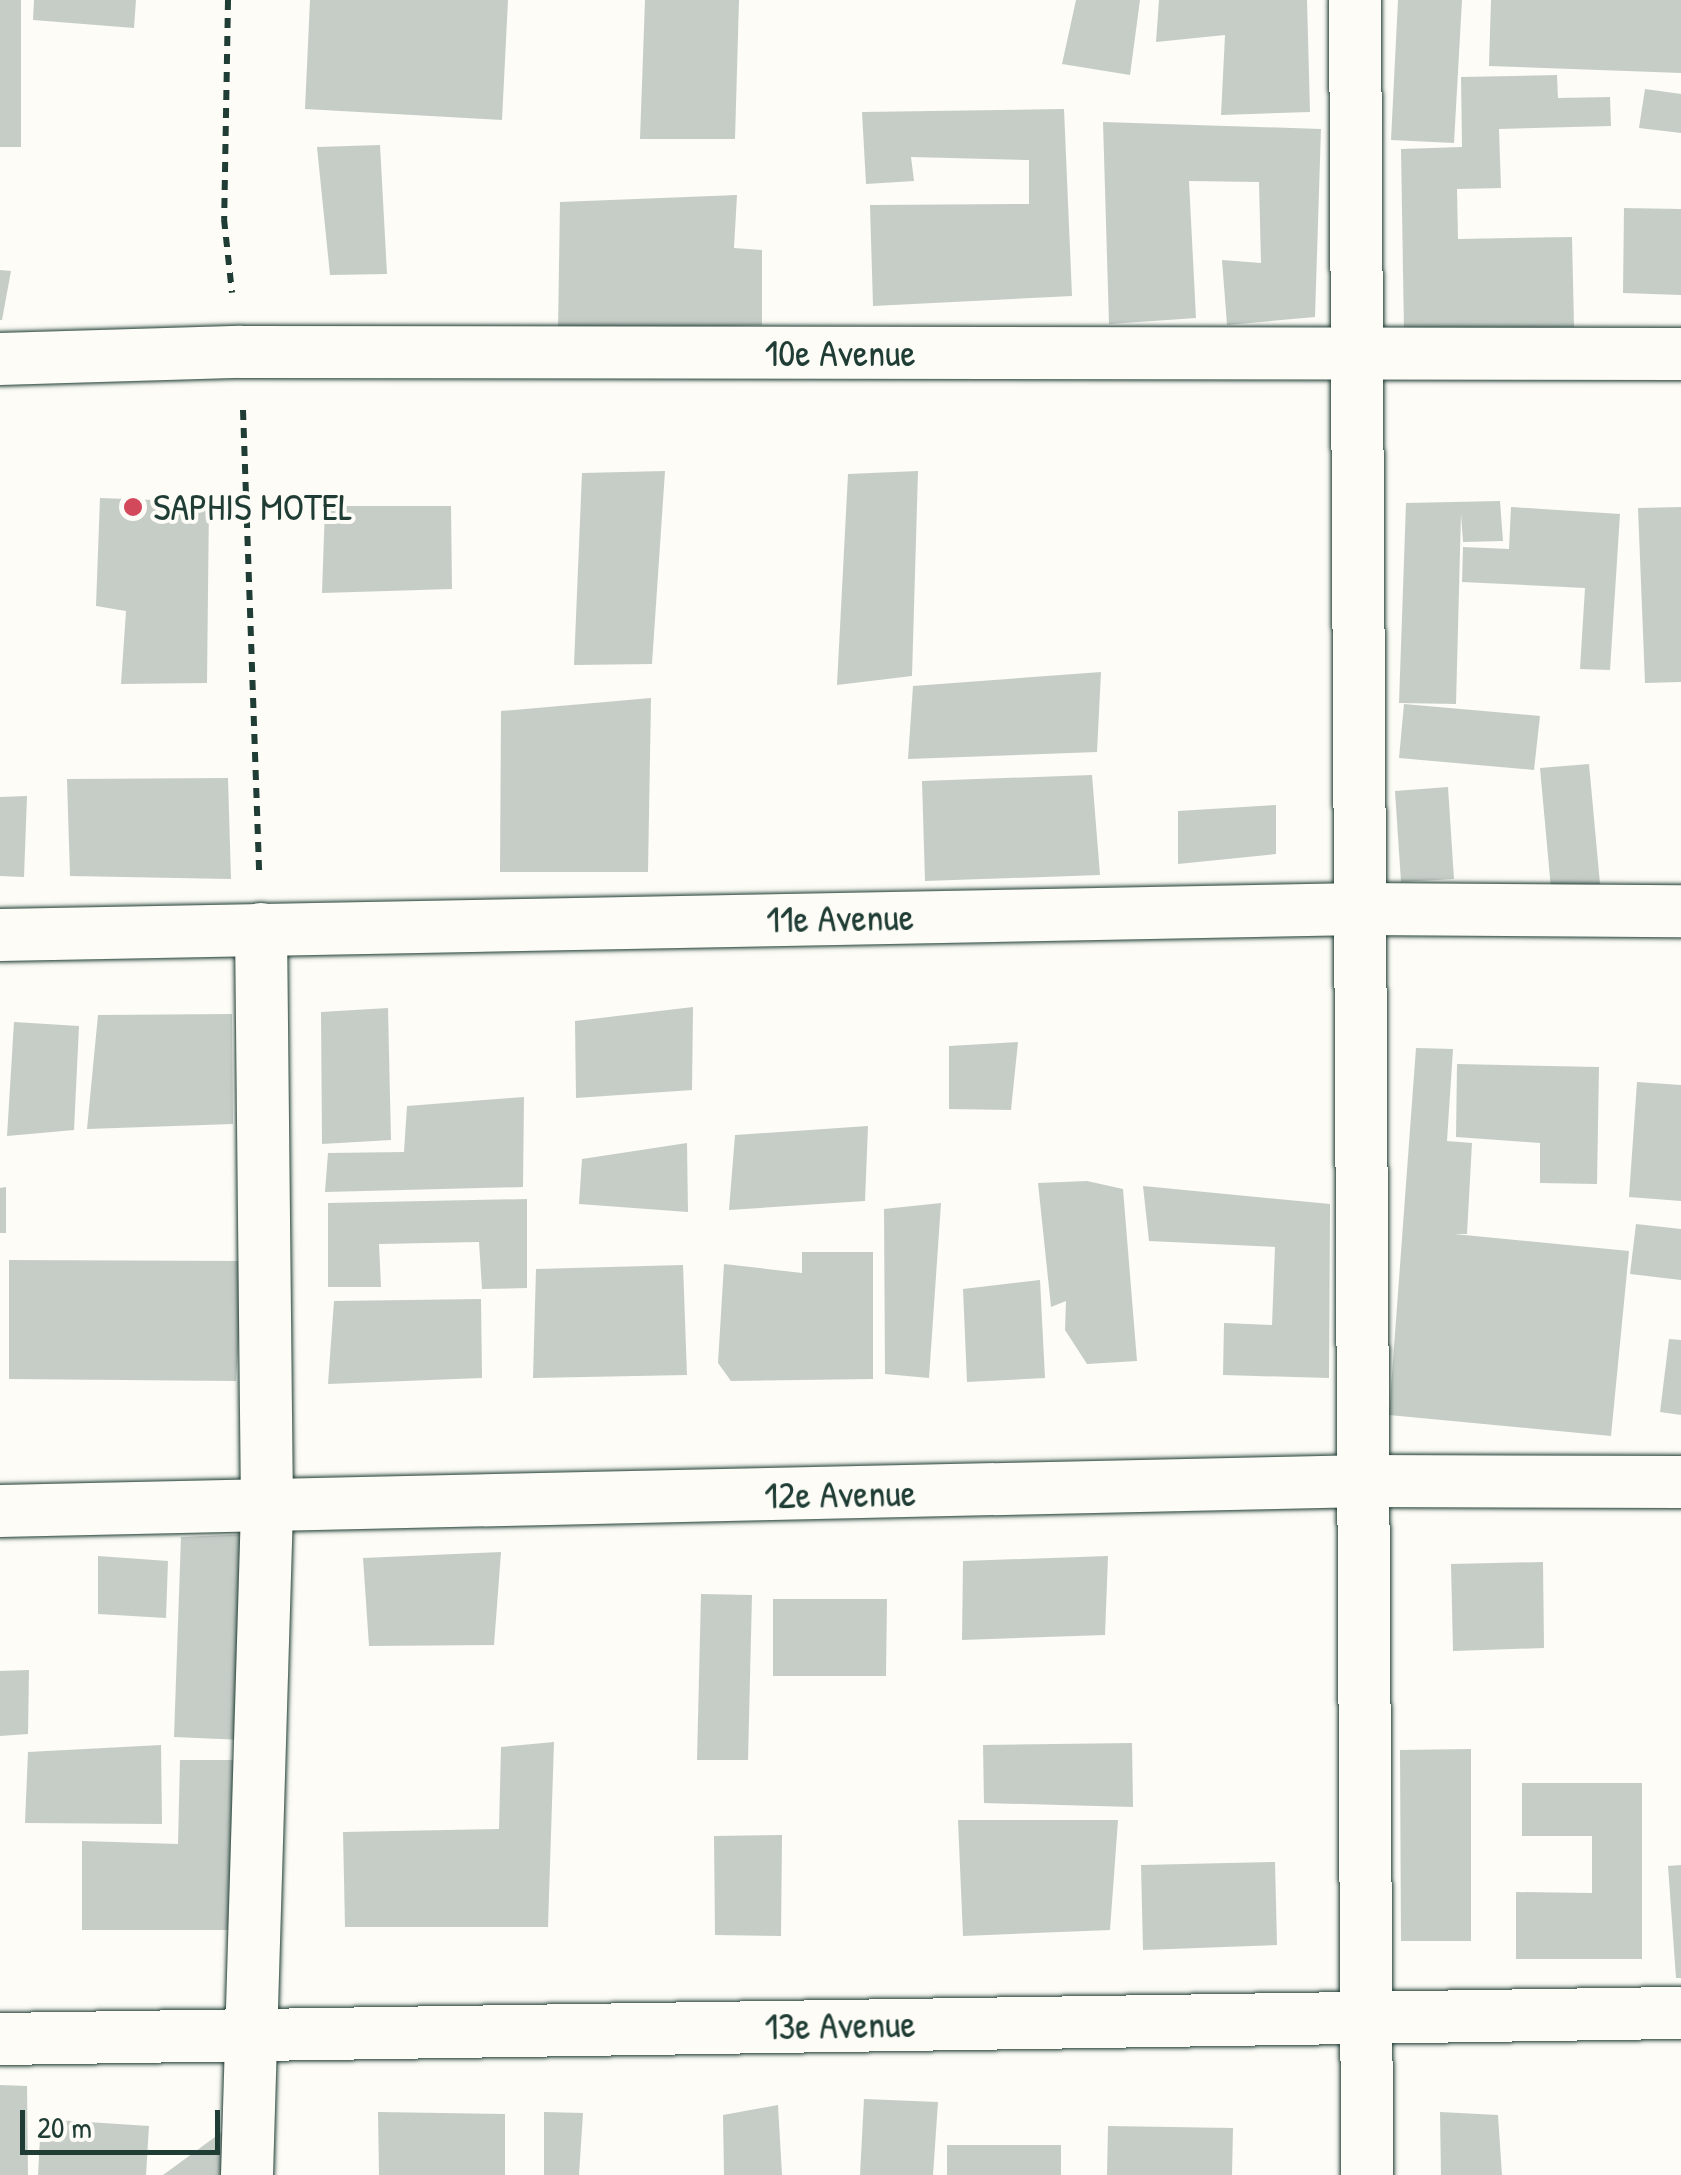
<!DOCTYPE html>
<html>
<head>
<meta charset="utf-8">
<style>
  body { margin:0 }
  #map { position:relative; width:1681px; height:2175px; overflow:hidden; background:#fdfcf7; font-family:"Patrick Hand",sans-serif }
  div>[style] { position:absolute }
  .building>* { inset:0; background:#c6cdc7 }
  .path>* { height:6px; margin-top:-3px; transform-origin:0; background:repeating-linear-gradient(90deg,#1f3d34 0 10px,transparent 0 18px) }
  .roads { filter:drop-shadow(0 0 2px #1f3d34) drop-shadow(0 0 2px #1f3d34) }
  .minor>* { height:52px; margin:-26px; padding:0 26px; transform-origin:26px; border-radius:26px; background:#fdfcf7 }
  .dots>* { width:28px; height:28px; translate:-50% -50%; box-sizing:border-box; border:5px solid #fdfcf7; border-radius:50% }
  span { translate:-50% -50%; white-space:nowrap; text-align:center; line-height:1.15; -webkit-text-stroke:8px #fdfcf7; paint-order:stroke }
  .street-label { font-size:38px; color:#1f3d34 }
  .poi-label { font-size:38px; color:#1f3d34 }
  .left { translate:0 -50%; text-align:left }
  .scale { position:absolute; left:20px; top:2110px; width:200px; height:45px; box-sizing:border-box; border:5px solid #1f3d34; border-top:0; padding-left:12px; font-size:30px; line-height:35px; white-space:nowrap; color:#1f3d34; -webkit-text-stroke:8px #fdfcf7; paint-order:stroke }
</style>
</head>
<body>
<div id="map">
  <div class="building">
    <i style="clip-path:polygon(0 0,21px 0,21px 147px,0 147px)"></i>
    <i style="clip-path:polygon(34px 0,136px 0,134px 28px,33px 20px)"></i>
    <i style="clip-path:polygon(310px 0,508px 0,502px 120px,305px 109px)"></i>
    <i style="clip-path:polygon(645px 0,739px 0,735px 139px,640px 139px)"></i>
    <i style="clip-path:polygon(1076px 0,1140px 0,1130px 75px,1062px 64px)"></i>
    <i style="clip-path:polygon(1159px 0,1307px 0,1310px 112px,1221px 115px,1225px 35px,1156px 42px)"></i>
    <i style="clip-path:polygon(1398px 0,1462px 0,1454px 143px,1391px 140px)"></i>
    <i style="clip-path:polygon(1491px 0,1681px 0,1681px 73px,1489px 66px)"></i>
    <i style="clip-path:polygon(1557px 75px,1558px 98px,1610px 97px,1611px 126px,1499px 129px,1501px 188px,1457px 189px,1458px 239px,1572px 237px,1574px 327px,1404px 332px,1401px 149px,1462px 147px,1461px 77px)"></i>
    <i style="clip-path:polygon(1645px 89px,1681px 94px,1681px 133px,1639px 128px)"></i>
    <i style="clip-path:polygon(1064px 109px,1072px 296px,873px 306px,870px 205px,1029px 204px,1029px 160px,911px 157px,914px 181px,866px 184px,862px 112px)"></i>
    <i style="clip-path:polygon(1103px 122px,1321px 129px,1315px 317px,1227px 325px,1222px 260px,1261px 263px,1259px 182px,1189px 181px,1196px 318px,1109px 324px)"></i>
    <i style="clip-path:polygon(380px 145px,387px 274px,330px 275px,317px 147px)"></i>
    <i style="clip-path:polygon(737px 195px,734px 248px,762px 250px,762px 325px,558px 331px,560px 202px)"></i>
    <i style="clip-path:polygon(1624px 208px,1681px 209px,1681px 295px,1623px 293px)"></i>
    <i style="clip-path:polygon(0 270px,11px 271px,2px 320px,0 320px)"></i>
    <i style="clip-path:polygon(665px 471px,652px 664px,574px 665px,582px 473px)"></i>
    <i style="clip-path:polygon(918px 471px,912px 676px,837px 685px,848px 474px)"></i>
    <i style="clip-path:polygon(100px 498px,209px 502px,207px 683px,121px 684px,126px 611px,96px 606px)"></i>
    <i style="clip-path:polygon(1500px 501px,1503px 541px,1463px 542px,1461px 514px,1456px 704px,1399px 703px,1406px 503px)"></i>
    <i style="clip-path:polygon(325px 506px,451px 506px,452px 589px,322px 593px)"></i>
    <i style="clip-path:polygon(1511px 507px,1620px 514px,1610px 670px,1580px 669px,1585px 588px,1462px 582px,1463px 547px,1509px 549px)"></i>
    <i style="clip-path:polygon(1681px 507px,1681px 682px,1645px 683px,1638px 508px)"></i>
    <i style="clip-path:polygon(1101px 672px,1097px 752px,908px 759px,913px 686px)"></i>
    <i style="clip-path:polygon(651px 698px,648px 872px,500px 872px,501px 711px)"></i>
    <i style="clip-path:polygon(1404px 704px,1540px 716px,1534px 770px,1399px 758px)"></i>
    <i style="clip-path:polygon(1589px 764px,1600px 884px,1551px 889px,1540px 768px)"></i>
    <i style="clip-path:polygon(1092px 775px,1100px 875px,925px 881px,922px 781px)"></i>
    <i style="clip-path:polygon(228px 778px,231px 879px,70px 876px,67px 779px)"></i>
    <i style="clip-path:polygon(1448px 787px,1454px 879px,1401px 882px,1395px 791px)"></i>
    <i style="clip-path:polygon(27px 796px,24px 877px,0 876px,0 797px)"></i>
    <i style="clip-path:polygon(1276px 805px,1276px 854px,1178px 864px,1178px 811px)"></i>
    <i style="clip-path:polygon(693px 1007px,692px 1090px,576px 1098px,575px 1021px)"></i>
    <i style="clip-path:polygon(388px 1008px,391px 1140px,322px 1144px,321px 1012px)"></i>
    <i style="clip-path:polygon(232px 1014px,233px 1124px,87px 1129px,98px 1015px)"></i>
    <i style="clip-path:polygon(14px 1022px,79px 1026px,74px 1130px,7px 1136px)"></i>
    <i style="clip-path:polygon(1018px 1042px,1011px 1110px,949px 1109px,949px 1046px)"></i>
    <i style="clip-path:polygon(1416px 1048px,1453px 1049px,1447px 1141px,1472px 1143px,1467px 1234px,1454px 1234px,1629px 1251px,1611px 1436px,1389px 1415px)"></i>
    <i style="clip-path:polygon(1457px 1064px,1599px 1067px,1597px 1184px,1540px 1183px,1540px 1143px,1456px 1137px)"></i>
    <i style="clip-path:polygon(1637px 1082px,1681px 1085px,1681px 1201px,1629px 1197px)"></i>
    <i style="clip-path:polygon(524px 1097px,523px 1187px,325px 1192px,328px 1153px,404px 1152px,407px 1106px)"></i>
    <i style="clip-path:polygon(868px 1126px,865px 1201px,729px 1210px,735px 1135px)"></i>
    <i style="clip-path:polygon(687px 1143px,688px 1212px,579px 1204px,582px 1159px)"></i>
    <i style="clip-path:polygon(1087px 1181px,1123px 1189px,1137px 1361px,1087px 1364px,1065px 1330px,1066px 1301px,1051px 1307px,1038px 1183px)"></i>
    <i style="clip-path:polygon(1143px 1186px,1330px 1204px,1329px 1378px,1223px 1375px,1224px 1323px,1272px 1325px,1275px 1247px,1149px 1241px)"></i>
    <i style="clip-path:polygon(6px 1187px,6px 1233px,0 1233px,0 1188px)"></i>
    <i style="clip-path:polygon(527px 1199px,527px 1288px,482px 1289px,479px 1242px,379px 1244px,381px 1287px,328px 1287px,328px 1203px)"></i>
    <i style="clip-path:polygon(941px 1203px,929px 1378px,885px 1374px,884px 1209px)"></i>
    <i style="clip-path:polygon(1636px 1224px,1681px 1229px,1681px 1280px,1630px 1274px)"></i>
    <i style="clip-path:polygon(802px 1252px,873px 1252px,873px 1379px,731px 1381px,718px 1363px,724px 1264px,802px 1273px)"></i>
    <i style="clip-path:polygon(9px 1260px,244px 1261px,236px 1381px,9px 1379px)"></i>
    <i style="clip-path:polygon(683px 1265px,687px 1375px,533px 1378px,536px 1269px)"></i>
    <i style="clip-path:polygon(1040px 1280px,1045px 1378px,967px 1382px,963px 1289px)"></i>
    <i style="clip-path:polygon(481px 1299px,482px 1378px,328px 1384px,334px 1301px)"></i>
    <i style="clip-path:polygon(1669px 1339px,1681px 1340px,1681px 1415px,1660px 1412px)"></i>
    <i style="clip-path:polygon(251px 1534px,244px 1740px,174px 1737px,181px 1537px)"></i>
    <i style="clip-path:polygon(501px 1552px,494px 1645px,369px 1646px,363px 1558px)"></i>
    <i style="clip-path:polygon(98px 1556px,168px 1561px,166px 1618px,98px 1614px)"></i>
    <i style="clip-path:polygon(1108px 1556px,1105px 1635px,962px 1640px,963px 1561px)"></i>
    <i style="clip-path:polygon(1543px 1562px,1544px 1648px,1453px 1651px,1451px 1564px)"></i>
    <i style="clip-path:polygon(701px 1594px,752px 1595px,748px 1760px,697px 1760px)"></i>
    <i style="clip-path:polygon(773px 1599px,887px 1599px,886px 1676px,773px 1676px)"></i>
    <i style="clip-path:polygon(29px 1670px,28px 1734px,0 1736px,0 1671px)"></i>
    <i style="clip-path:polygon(554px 1742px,548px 1927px,345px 1927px,343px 1832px,499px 1829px,501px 1747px)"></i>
    <i style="clip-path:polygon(1132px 1743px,1133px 1807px,984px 1803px,983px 1745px)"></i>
    <i style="clip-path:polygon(161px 1745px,162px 1824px,25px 1823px,28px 1752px)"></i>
    <i style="clip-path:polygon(1471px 1749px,1471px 1941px,1401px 1941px,1400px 1750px)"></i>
    <i style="clip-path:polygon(180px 1760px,245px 1760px,237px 1930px,82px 1930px,82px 1841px,178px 1844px)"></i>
    <i style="clip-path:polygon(1522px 1783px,1642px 1783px,1642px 1959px,1516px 1959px,1516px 1892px,1592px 1893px,1592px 1836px,1522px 1836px)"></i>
    <i style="clip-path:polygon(958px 1820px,1118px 1820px,1110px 1930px,963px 1936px)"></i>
    <i style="clip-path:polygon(782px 1835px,781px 1936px,715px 1935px,714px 1836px)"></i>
    <i style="clip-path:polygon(1275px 1862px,1277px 1945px,1143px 1950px,1141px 1865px)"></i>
    <i style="clip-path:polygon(1681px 1865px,1681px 1978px,1676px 1978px,1668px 1866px)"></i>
    <i style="clip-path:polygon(0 2085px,27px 2086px,28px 2175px,0 2175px)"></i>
    <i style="clip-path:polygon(864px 2099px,938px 2102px,933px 2175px,860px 2175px)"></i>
    <i style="clip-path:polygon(778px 2105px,782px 2175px,724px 2175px,723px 2115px)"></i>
    <i style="clip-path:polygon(378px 2112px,505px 2114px,505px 2175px,379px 2175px)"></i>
    <i style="clip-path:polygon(544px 2112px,583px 2113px,579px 2175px,544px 2175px)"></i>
    <i style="clip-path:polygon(1440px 2112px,1498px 2115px,1502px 2175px,1441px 2175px)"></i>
    <i style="clip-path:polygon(41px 2119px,149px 2126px,146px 2175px,38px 2175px)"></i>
    <i style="clip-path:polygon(1108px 2126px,1233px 2128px,1232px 2175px,1107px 2175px)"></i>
    <i style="clip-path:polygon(226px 2129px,225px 2175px,163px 2175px)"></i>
    <i style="clip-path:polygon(947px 2145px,1061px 2145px,1061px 2175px,947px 2175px)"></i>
  </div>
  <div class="path">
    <i style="left:228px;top:0;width:219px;rotate:91deg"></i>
    <i style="left:224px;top:219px;width:74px;rotate:83.8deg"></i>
    <i style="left:243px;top:410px;width:462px;rotate:88deg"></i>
  </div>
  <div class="roads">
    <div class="minor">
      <i style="left:1355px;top:0;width:2175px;rotate:89.68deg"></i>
      <i style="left:0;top:359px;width:241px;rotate:-1.7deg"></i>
      <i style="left:241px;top:352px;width:1440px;rotate:0.08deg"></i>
      <i style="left:0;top:935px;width:1360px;rotate:-1.1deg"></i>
      <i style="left:1360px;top:909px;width:321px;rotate:0.4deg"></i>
      <i style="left:0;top:1511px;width:1367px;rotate:-1.26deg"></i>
      <i style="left:1367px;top:1481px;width:314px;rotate:0.2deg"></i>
      <i style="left:0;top:2039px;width:1681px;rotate:-0.89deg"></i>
      <i style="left:247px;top:2175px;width:666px;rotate:-88.28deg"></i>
      <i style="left:267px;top:1509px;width:580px;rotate:-90.59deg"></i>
    </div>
  </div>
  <div class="dots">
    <i style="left:133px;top:507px;background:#d1495b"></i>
  </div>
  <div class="street-label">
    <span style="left:840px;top:353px">10e Avenue</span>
    <span style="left:840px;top:918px;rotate:-1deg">11e Avenue</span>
    <span style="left:840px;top:1494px;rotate:-1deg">12e Avenue</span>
    <span style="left:840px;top:2025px;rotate:-1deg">13e Avenue</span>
  </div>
  <div class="poi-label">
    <span class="left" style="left:153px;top:507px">SAPHIS MOTEL</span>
  </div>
  <div class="scale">20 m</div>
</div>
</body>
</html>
